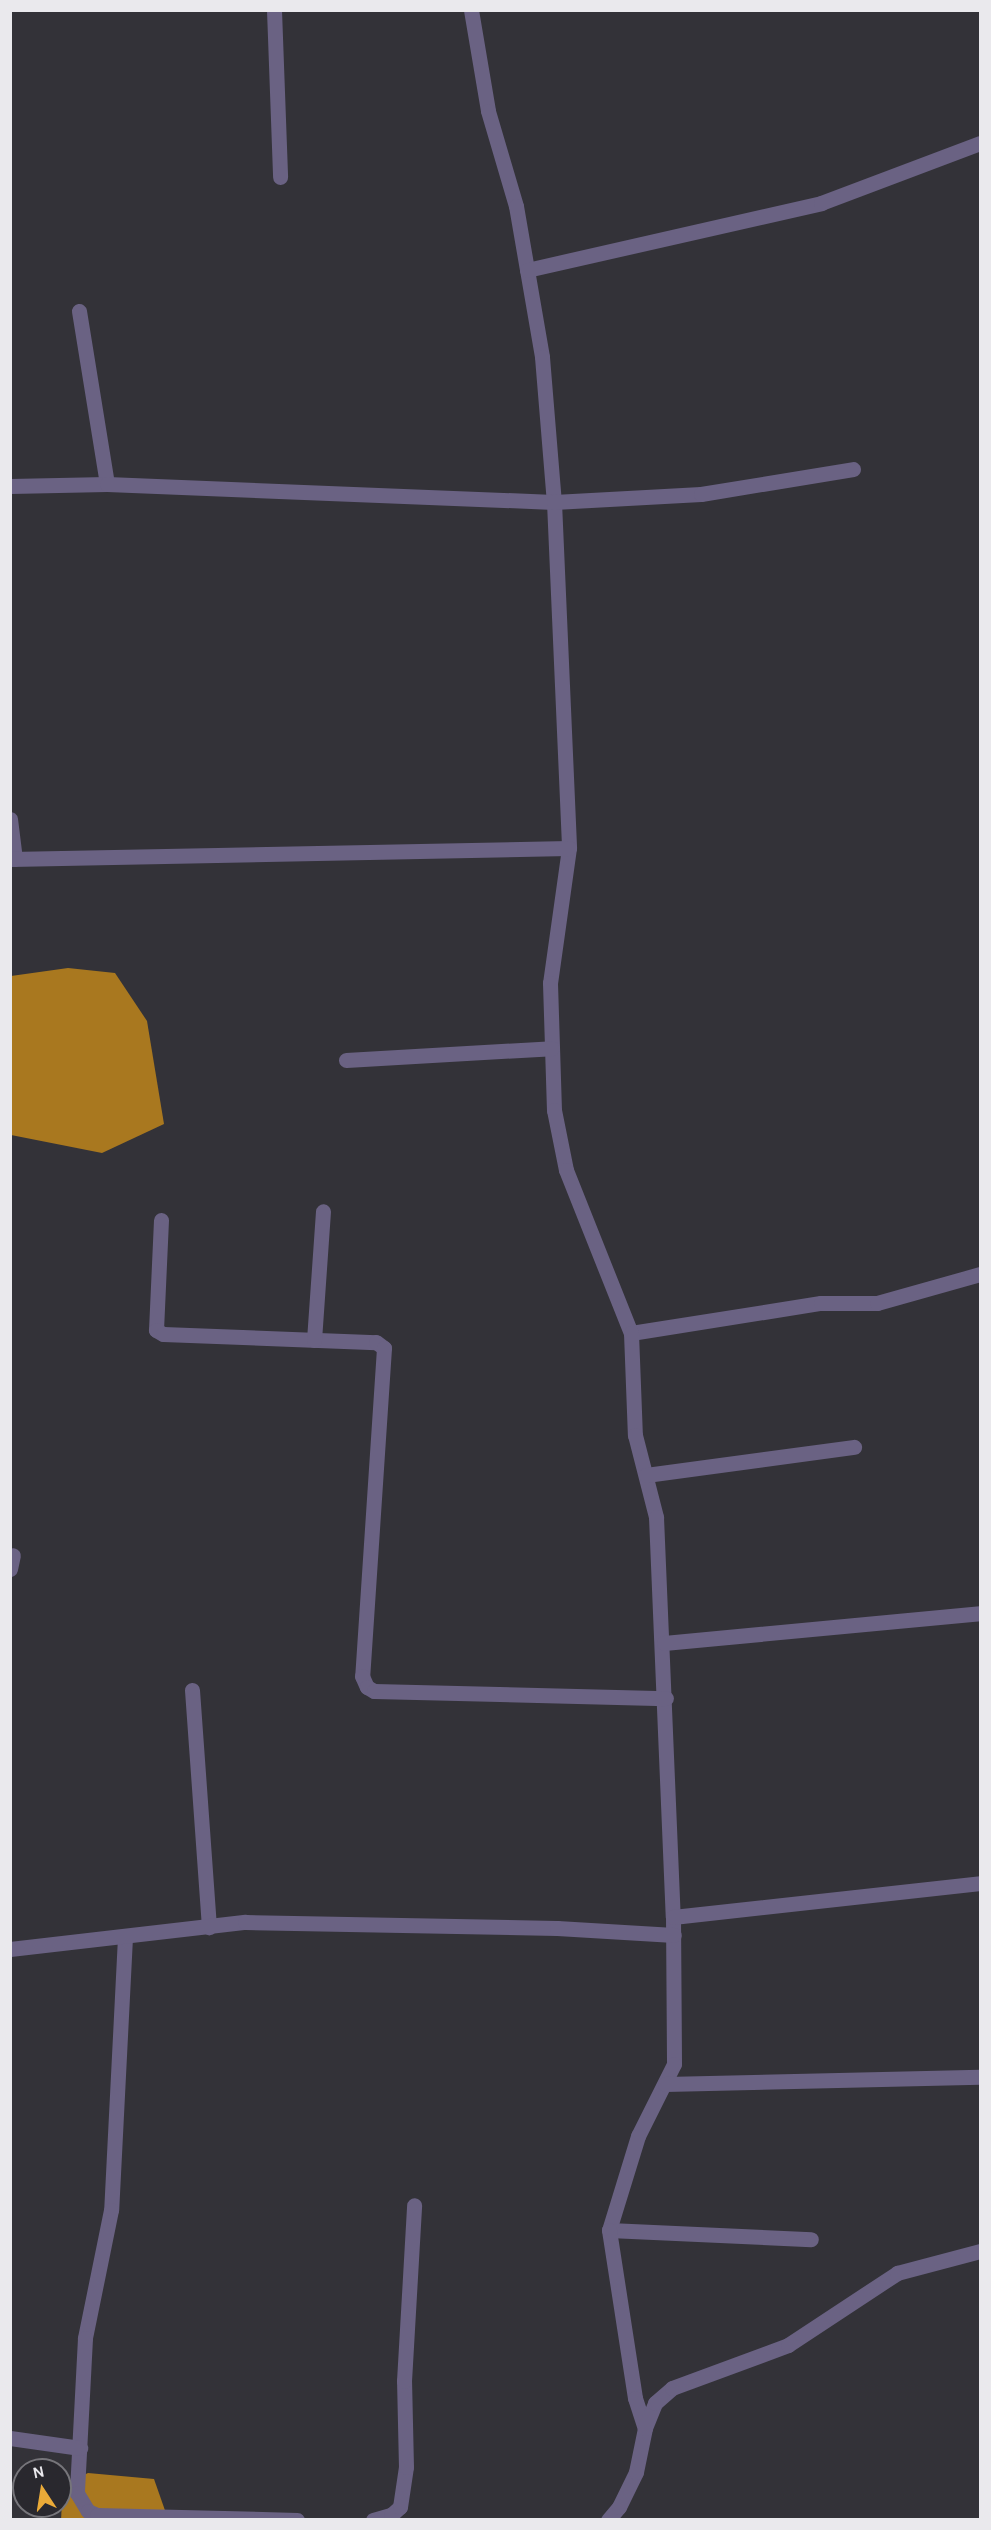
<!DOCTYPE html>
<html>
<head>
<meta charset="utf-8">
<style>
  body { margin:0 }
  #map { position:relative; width:991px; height:2530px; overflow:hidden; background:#333238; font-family:Karla,sans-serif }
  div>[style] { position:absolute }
  .water>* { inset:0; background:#a9781f }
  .lane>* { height:15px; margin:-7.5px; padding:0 7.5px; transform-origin:7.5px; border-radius:7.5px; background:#6a6283 }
  .street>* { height:15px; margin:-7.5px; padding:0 7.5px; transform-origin:7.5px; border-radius:7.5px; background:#6a6283 }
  span { translate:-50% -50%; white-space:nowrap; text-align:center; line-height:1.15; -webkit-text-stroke:6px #29282e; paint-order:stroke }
  .frame { position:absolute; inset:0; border:12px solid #eae9ed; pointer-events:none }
  .north { position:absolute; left:12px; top:2458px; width:60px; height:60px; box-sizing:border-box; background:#29282e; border:2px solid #76757a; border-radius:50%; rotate:348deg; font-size:16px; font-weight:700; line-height:24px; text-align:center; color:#eae9ed }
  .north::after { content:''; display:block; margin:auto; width:21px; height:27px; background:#eaaa38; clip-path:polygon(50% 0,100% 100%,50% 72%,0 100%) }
</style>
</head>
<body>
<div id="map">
  <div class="water">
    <i style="clip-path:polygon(68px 968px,115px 973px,147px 1021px,164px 1124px,102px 1153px,11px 1135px,11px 976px)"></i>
    <i style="clip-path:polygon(88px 2473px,154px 2479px,168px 2519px,61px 2520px,63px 2485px)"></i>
  </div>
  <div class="lane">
    <i style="left:631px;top:1333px;width:192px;rotate:-9deg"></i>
    <i style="left:821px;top:1303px;width:56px"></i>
    <i style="left:877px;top:1303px;width:107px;rotate:-15.7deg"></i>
    <i style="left:609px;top:2230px;width:202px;rotate:2.6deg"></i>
  </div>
  <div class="street">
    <i style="left:274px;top:10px;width:167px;rotate:87.9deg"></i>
    <i style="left:471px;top:10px;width:102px;rotate:80.4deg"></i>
    <i style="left:488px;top:111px;width:99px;rotate:73.6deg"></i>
    <i style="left:516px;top:206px;width:153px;rotate:80.2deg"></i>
    <i style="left:542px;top:357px;width:145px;rotate:85.3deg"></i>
    <i style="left:554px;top:502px;width:346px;rotate:87.5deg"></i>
    <i style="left:569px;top:848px;width:136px;rotate:98deg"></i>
    <i style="left:550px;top:983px;width:127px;rotate:88.2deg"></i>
    <i style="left:554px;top:1110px;width:61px;rotate:78.7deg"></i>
    <i style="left:566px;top:1170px;width:175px;rotate:68.3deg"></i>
    <i style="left:631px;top:1333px;width:102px;rotate:87.8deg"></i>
    <i style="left:635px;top:1435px;width:85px;rotate:75.6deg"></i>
    <i style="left:656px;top:1517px;width:400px;rotate:87.6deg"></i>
    <i style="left:673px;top:1917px;width:147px;rotate:89.6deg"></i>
    <i style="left:674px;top:2064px;width:80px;rotate:116.6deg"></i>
    <i style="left:638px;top:2136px;width:98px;rotate:107.1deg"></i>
    <i style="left:609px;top:2230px;width:170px;rotate:81.2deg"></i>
    <i style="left:635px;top:2398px;width:32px;rotate:72deg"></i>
    <i style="left:527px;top:270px;width:302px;rotate:-12.8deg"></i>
    <i style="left:821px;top:203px;width:170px;rotate:-20.7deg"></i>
    <i style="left:79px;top:311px;width:175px;rotate:80.8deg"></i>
    <i style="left:10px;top:486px;width:97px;rotate:-1.2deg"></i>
    <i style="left:107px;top:484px;width:447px;rotate:2.3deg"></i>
    <i style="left:554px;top:502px;width:147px;rotate:-3.1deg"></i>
    <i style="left:701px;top:494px;width:154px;rotate:-9.3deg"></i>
    <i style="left:10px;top:819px;width:40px;rotate:82.9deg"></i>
    <i style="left:10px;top:859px;width:559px;rotate:-1.13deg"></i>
    <i style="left:346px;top:1060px;width:206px;rotate:-3.3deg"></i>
    <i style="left:161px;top:1220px;width:110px;rotate:92.6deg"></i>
    <i style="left:156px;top:1330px;width:8px;rotate:30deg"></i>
    <i style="left:163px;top:1334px;width:213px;rotate:2.2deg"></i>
    <i style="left:376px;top:1342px;width:10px;rotate:37deg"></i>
    <i style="left:384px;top:1348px;width:329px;rotate:93.8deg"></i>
    <i style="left:362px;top:1676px;width:12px;rotate:66deg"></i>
    <i style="left:367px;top:1687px;width:8px;rotate:30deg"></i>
    <i style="left:374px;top:1691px;width:292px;rotate:1.4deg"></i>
    <i style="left:314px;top:1340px;width:129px;rotate:-86deg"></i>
    <i style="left:646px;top:1475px;width:210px;rotate:-7.7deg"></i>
    <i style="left:10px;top:1569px;width:14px;rotate:-78deg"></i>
    <i style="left:664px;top:1643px;width:317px;rotate:-5.4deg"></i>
    <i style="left:192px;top:1690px;width:238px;rotate:85.9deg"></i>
    <i style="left:673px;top:1917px;width:309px;rotate:-6.3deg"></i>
    <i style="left:125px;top:1937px;width:273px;rotate:92.9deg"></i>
    <i style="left:111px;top:2210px;width:131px;rotate:101.5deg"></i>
    <i style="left:85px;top:2338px;width:155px;rotate:93deg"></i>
    <i style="left:77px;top:2493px;width:21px;rotate:59deg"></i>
    <i style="left:88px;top:2511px;width:10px;rotate:24deg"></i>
    <i style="left:97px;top:2515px;width:200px;rotate:1.4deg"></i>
    <i style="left:10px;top:1949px;width:237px;rotate:-6.6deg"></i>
    <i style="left:245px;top:1922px;width:312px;rotate:1.1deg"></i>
    <i style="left:557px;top:1928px;width:117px;rotate:3.4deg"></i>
    <i style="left:665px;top:2084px;width:315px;rotate:-1.3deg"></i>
    <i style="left:10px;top:2438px;width:71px;rotate:8.1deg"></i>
    <i style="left:373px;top:2520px;width:19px;rotate:-16deg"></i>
    <i style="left:391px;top:2515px;width:12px;rotate:-42deg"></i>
    <i style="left:400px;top:2507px;width:40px;rotate:-81.5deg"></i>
    <i style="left:406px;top:2467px;width:86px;rotate:-91.3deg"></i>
    <i style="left:404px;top:2381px;width:176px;rotate:-86.7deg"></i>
    <i style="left:608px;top:2520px;width:17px;rotate:-50deg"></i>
    <i style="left:619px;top:2507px;width:39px;rotate:-64deg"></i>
    <i style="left:636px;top:2472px;width:45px;rotate:-78.4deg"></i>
    <i style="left:645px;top:2428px;width:27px;rotate:-68deg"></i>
    <i style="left:655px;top:2403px;width:23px;rotate:-41deg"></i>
    <i style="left:672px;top:2388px;width:124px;rotate:-20.3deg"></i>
    <i style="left:788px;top:2345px;width:131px;rotate:-33.4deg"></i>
    <i style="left:897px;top:2273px;width:86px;rotate:-14.8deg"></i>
  </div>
  <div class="frame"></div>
  <div class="north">N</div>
</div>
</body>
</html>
